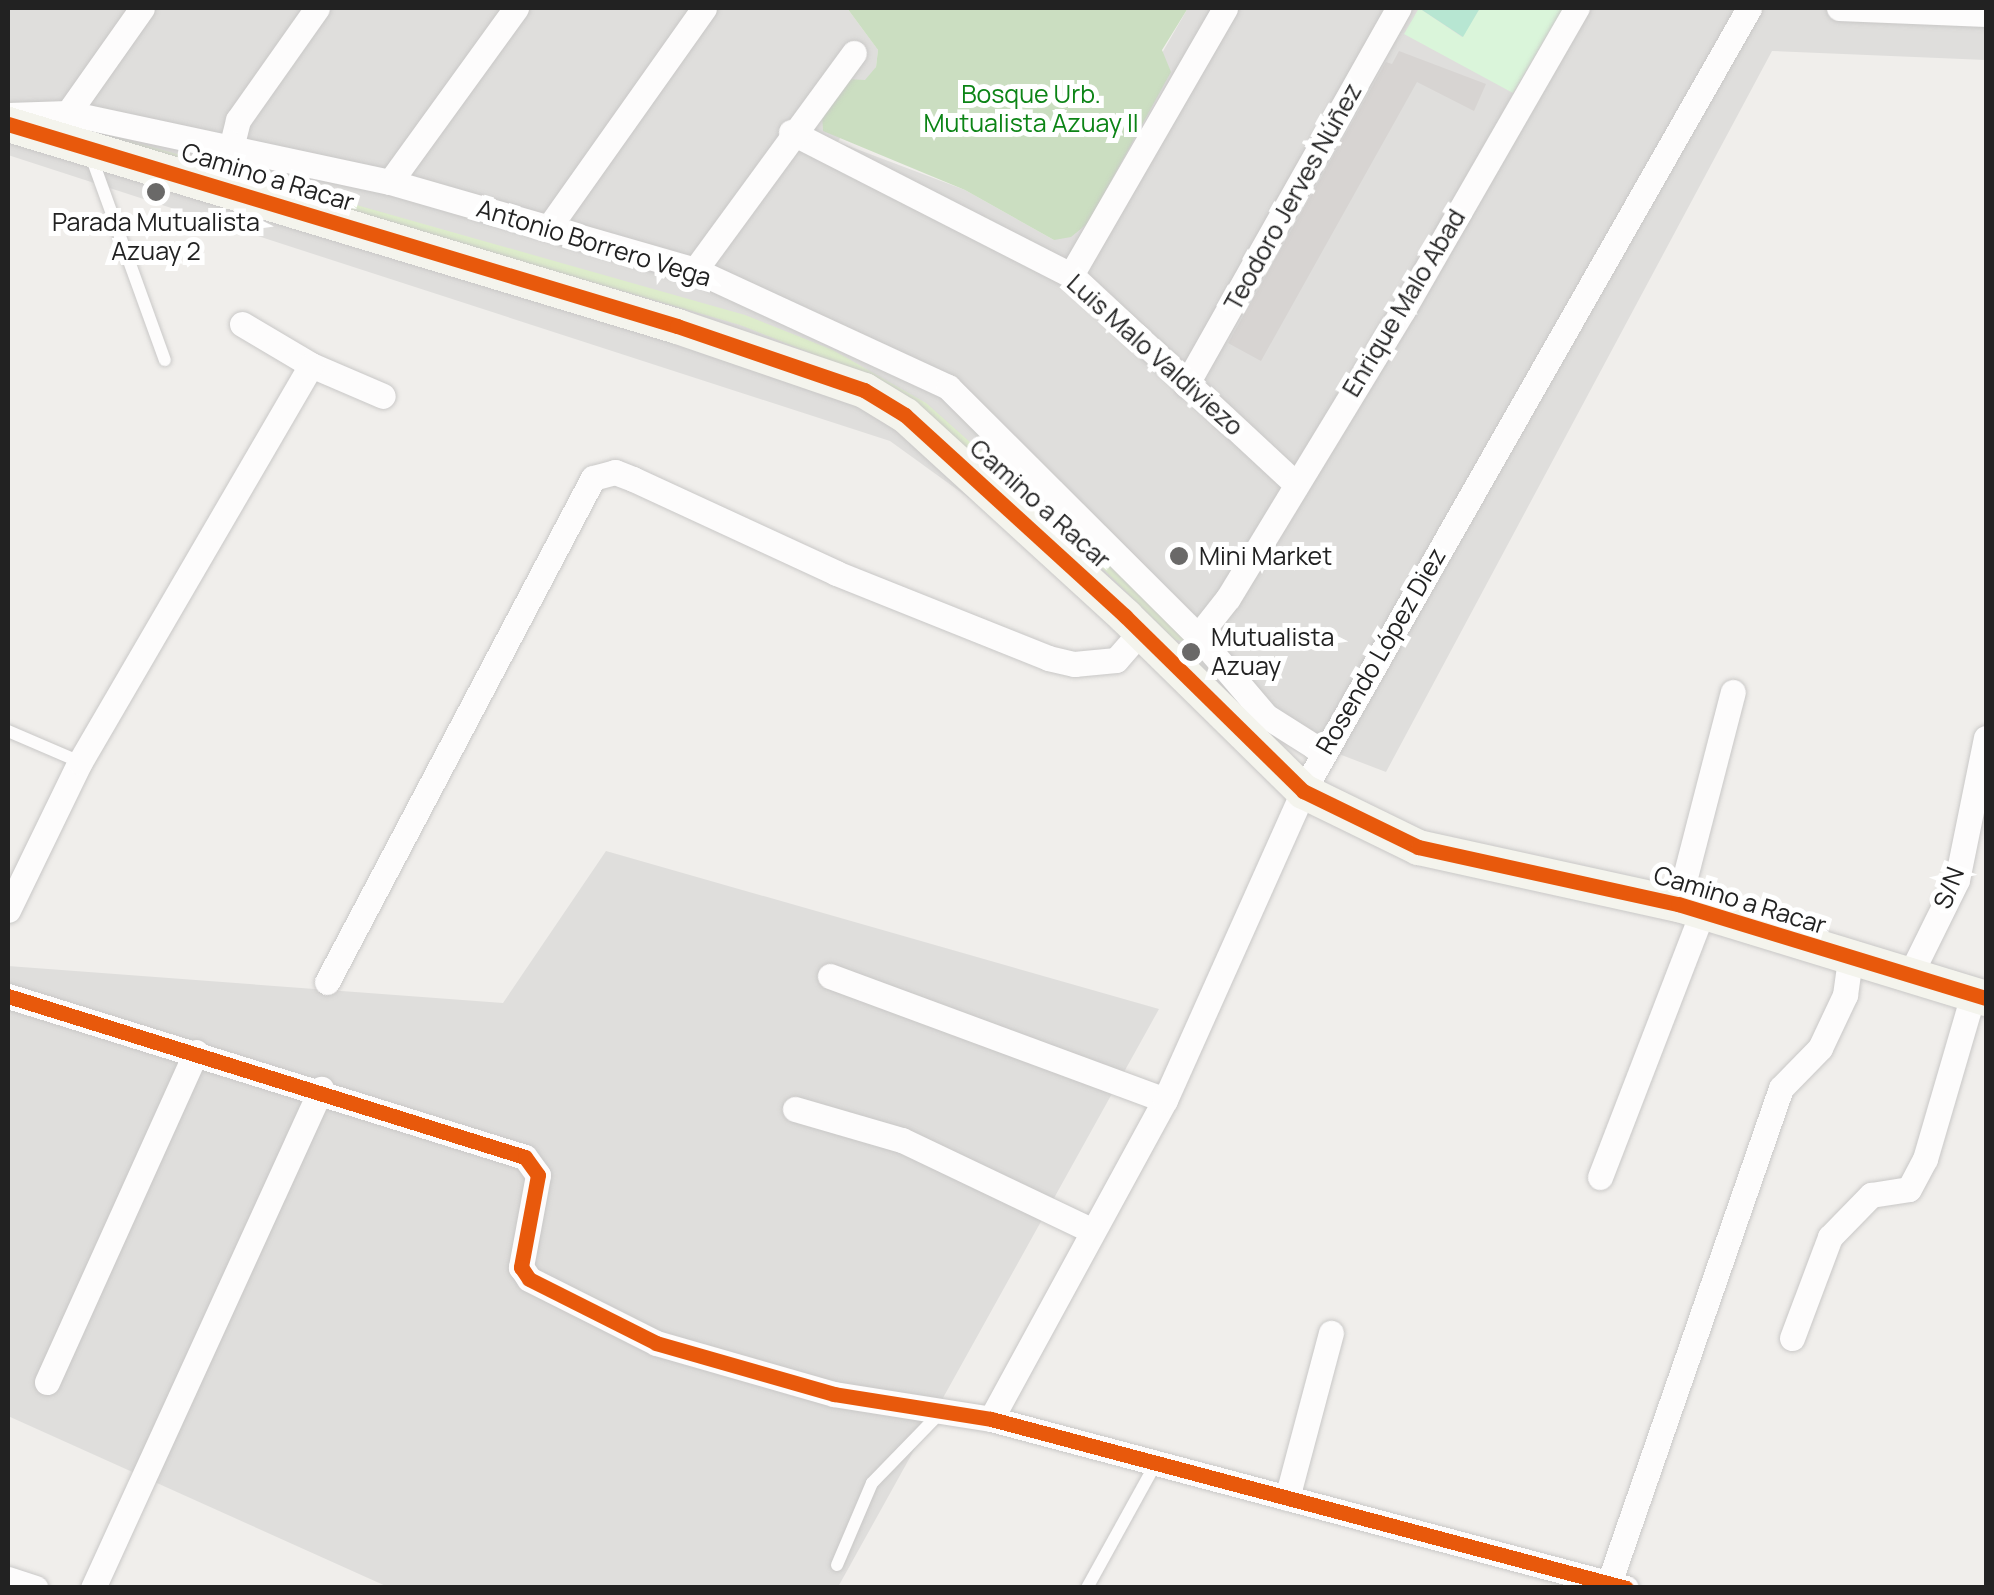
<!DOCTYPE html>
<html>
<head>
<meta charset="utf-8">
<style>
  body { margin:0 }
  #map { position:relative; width:1994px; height:1595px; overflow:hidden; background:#f0eeeb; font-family:Manrope,sans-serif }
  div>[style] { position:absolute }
  .residential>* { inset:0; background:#dfdedc }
  .grass>* { inset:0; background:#ddeccb }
  .forest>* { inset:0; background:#cbdec1 }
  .park>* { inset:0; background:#daf5da }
  .pitch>* { inset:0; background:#b7e6d2 }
  .building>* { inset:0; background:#d7d4d2 }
  .roads { filter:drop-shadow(0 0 2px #c9c8c7) drop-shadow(0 0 2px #c9c8c7) }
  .lane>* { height:12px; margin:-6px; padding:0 6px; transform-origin:6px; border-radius:6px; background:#fdfcfc }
  .street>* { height:25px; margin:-12.5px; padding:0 12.5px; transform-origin:12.5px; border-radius:12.5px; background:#fdfcfc }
  .secondary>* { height:35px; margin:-17.5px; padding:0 17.5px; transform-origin:17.5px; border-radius:17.5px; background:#f4f4ed }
  .cycleway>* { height:15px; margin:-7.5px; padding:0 7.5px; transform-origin:7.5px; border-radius:7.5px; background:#e8590c }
  .dots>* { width:28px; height:28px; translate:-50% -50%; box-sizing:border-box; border:5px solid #fff; border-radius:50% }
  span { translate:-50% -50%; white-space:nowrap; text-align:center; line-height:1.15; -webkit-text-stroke:10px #fff; paint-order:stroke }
  .park-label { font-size:25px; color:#0c8416 }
  .street-label { font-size:25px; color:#222 }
  .poi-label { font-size:25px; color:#222 }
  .left { translate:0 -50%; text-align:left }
  .frame { position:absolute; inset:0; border:10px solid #222; pointer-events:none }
</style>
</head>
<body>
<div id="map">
  <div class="residential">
    <i style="clip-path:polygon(8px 8px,847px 8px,878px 50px,876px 67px,838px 142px,965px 190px,1054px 240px,1188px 8px,1986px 8px,1986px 60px,1772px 51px,1386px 772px,1305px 741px,890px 441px,8px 155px)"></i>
    <i style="clip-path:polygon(606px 851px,1159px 1009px,838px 1587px,388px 1587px,8px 1416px,8px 966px,503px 1003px)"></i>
  </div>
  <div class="grass">
    <i style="clip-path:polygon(106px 134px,745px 315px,833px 350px,926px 403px,1195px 642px,1175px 640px,1091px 557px,981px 466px,828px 360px,740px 325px,105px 141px)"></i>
  </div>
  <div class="forest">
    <i style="clip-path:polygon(847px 8px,1188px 8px,1162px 50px,1171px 72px,1088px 223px,1071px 237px,1054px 240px,965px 190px,823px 131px,822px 115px,846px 79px,865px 80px,876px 67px,878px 50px)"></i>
  </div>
  <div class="park">
    <i style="clip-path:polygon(1419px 8px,1462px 37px,1480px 8px,1563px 8px,1513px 93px,1404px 34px)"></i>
  </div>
  <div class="pitch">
    <i style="clip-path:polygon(1419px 8px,1480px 8px,1463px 37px)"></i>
  </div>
  <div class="building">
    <i style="clip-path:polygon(1399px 51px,1486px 84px,1474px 111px,1417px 82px,1261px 361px,1228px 343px,1386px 62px,1392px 64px)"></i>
  </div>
  <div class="roads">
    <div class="lane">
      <i style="left:91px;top:156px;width:217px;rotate:70.1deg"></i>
      <i style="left:8px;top:731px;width:78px;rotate:23.3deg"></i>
      <i style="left:837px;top:1565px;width:89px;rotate:-66.9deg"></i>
      <i style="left:872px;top:1483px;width:99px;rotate:-45.8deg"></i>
      <i style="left:1087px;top:1588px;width:143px;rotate:-61.1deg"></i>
    </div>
    <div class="street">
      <i style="left:1839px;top:8px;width:147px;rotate:2.3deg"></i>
      <i style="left:68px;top:113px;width:128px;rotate:-54.8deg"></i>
      <i style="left:8px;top:115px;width:60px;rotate:-1.9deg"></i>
      <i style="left:68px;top:113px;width:329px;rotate:12.1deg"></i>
      <i style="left:390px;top:182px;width:317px;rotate:16.1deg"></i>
      <i style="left:695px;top:270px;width:279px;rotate:24.8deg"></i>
      <i style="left:948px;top:387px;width:353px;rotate:44.9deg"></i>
      <i style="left:791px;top:132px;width:314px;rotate:27.1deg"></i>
      <i style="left:1071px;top:275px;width:306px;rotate:42.9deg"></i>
      <i style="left:230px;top:152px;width:33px;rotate:-76deg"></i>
      <i style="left:238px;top:120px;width:137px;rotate:-54.8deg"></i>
      <i style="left:390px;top:182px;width:215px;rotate:-54.1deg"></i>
      <i style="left:549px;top:227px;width:268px;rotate:-54.7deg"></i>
      <i style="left:695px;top:270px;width:269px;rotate:-53.8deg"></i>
      <i style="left:1071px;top:275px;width:308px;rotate:-60deg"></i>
      <i style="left:242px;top:324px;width:80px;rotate:30.7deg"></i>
      <i style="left:311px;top:365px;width:78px;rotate:23.3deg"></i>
      <i style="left:1186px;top:385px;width:433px;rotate:-60.6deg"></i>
      <i style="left:1329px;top:743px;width:15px;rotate:164deg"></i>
      <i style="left:1315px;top:747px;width:58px;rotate:-147.7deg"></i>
      <i style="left:1266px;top:716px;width:105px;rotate:-130.4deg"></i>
      <i style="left:1198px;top:636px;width:48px;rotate:-51.7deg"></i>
      <i style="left:1228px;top:598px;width:337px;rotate:-58.7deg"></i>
      <i style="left:1403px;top:310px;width:349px;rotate:-60.1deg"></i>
      <i style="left:1678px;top:904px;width:219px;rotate:-75.5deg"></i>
      <i style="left:8px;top:910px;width:165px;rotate:-64.1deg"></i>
      <i style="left:80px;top:762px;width:459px;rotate:-59.8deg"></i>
      <i style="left:1910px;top:975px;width:106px;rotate:-63.7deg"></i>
      <i style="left:1957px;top:880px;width:145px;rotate:-78.5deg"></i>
      <i style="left:830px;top:976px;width:357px;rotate:20.3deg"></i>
      <i style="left:327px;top:982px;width:570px;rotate:-62.18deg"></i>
      <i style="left:593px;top:478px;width:23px;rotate:-15deg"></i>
      <i style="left:615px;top:472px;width:19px;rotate:21deg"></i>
      <i style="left:633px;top:479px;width:224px;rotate:24.8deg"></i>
      <i style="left:836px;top:573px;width:228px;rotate:21.8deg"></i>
      <i style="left:1048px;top:658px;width:27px;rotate:13deg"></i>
      <i style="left:1074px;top:664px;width:42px;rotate:-5.4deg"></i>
      <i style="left:1116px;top:660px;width:37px;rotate:-49deg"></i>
      <i style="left:8px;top:996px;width:541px;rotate:17.3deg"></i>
      <i style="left:525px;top:1157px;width:22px;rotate:54deg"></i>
      <i style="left:538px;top:1175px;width:94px;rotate:100.5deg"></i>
      <i style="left:521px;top:1267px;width:14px;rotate:56deg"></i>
      <i style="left:529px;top:1279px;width:142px;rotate:26.7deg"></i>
      <i style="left:656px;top:1343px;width:185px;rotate:16deg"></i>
      <i style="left:834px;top:1394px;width:159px;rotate:9deg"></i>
      <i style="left:991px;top:1419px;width:657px;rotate:14.9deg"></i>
      <i style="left:795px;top:1109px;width:111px;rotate:16.2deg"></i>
      <i style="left:902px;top:1140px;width:207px;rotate:25.5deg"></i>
      <i style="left:1600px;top:1177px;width:284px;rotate:-68.9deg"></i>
      <i style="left:1792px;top:1338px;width:108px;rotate:-69.4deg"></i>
      <i style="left:1830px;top:1237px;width:59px;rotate:-45.7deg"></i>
      <i style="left:1871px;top:1195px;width:38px;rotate:-9deg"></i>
      <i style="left:1909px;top:1189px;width:34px;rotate:-62deg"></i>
      <i style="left:1925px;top:1159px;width:171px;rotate:-73.7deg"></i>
      <i style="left:47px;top:1382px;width:362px;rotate:-65.7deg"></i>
      <i style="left:991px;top:1419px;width:363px;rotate:-61.4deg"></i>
      <i style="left:1165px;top:1100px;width:338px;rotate:-65.9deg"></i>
      <i style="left:1303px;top:791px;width:901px;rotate:-60.33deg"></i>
      <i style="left:1287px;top:1498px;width:171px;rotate:-75.1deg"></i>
      <i style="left:8px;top:1579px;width:29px;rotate:18deg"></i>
      <i style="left:1609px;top:1583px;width:524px;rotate:-70.84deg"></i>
      <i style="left:1781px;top:1088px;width:56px;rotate:-45.7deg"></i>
      <i style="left:1820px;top:1048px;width:59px;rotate:-64.7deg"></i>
      <i style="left:1845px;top:995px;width:34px;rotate:-82deg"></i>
      <i style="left:93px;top:1588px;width:549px;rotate:-65.44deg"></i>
    </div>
    <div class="secondary">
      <i style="left:8px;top:124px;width:699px;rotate:16.8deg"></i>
      <i style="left:677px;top:326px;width:198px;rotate:18.9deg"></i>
      <i style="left:864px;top:390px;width:48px;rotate:31.4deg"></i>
      <i style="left:905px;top:415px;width:298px;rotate:42.4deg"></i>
      <i style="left:1125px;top:616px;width:250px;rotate:44.5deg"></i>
      <i style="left:1303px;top:791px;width:128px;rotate:26deg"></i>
      <i style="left:1418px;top:847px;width:266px;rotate:12.4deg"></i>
      <i style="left:1678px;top:904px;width:322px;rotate:17deg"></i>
    </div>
  </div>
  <div class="cycleway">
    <i style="left:8px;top:124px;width:699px;rotate:16.8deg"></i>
    <i style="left:677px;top:326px;width:198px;rotate:18.9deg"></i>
    <i style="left:864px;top:390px;width:48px;rotate:31.4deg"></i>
    <i style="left:905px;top:415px;width:298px;rotate:42.4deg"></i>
    <i style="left:1125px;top:616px;width:250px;rotate:44.5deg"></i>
    <i style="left:1303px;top:791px;width:128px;rotate:26deg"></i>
    <i style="left:1418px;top:847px;width:266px;rotate:12.4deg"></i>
    <i style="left:1678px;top:904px;width:322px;rotate:17deg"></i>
    <i style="left:8px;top:996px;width:541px;rotate:17.3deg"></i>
    <i style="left:525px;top:1157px;width:22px;rotate:54deg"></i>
    <i style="left:538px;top:1175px;width:94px;rotate:100.5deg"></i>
    <i style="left:521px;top:1267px;width:14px;rotate:56deg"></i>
    <i style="left:529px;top:1279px;width:142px;rotate:26.7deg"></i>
    <i style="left:656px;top:1343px;width:185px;rotate:16deg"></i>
    <i style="left:834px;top:1394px;width:159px;rotate:9deg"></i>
    <i style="left:991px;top:1419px;width:657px;rotate:14.9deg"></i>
  </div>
  <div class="dots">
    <i style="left:156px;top:192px;background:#6a6968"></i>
    <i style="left:1179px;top:556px;background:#6a6968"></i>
    <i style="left:1191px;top:652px;background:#6a6968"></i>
  </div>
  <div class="park-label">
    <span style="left:1031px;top:109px">Bosque Urb.<br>Mutualista Azuay II</span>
  </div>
  <div class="street-label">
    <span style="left:268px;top:177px;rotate:17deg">Camino a Racar</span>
    <span style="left:1293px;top:197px;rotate:-61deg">Teodoro Jerves Núñez</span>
    <span style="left:594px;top:243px;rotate:17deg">Antonio Borrero Vega</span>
    <span style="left:1404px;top:303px;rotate:-59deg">Enrique Malo Abad</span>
    <span style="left:1155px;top:355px;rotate:42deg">Luis Malo Valdiviezo</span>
    <span style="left:1040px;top:504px;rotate:42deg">Camino a Racar</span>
    <span style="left:1381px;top:651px;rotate:-60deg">Rosendo López Diez</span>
    <span style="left:1949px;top:888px;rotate:-69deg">S/N</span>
    <span style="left:1740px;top:900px;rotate:17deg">Camino a Racar</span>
  </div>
  <div class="poi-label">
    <span style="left:156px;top:237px">Parada Mutualista<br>Azuay 2</span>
    <span class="left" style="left:1199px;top:556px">Mini Market</span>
    <span class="left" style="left:1211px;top:652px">Mutualista<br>Azuay</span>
  </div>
  <div class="frame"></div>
</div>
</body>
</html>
